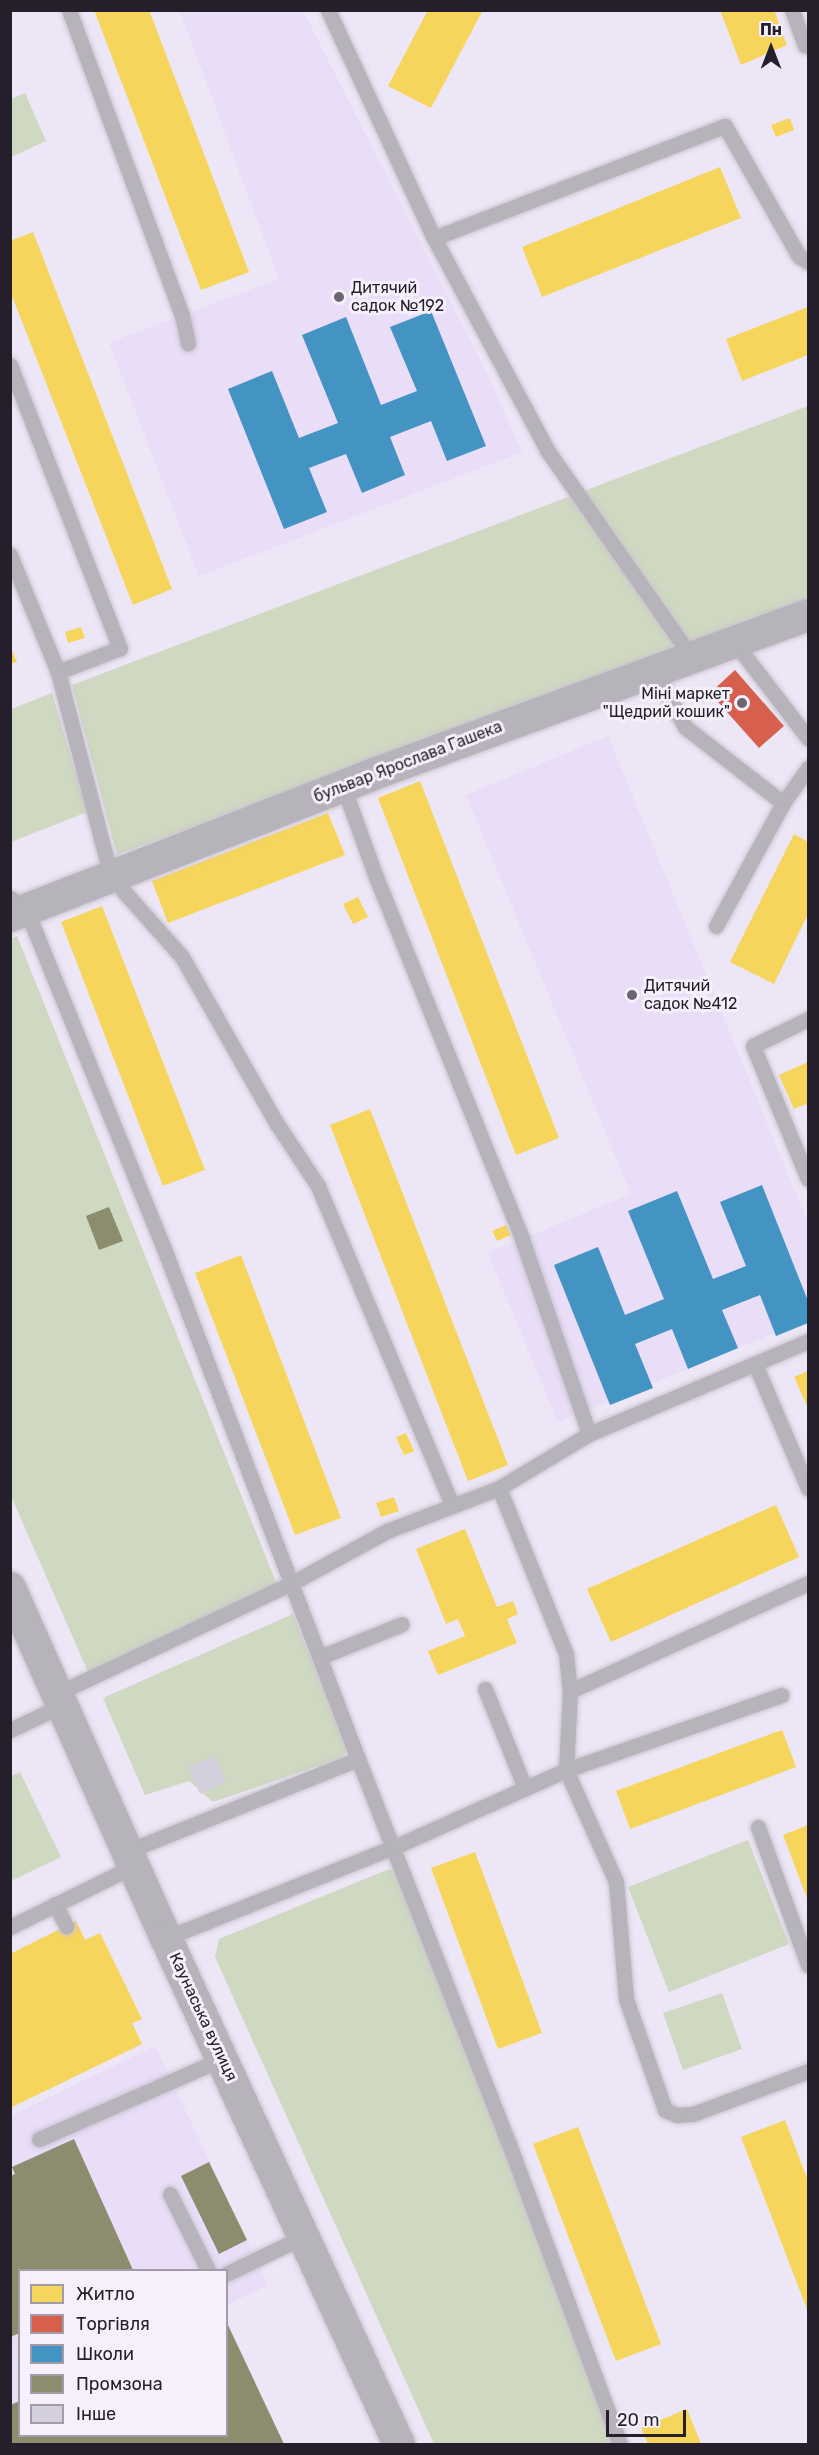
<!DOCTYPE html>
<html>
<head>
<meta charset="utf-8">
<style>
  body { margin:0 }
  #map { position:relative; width:819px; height:2455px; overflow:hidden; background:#ede6f6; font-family:Rubik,sans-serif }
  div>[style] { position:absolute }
  .built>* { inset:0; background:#e9ddf8 }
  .green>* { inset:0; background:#cfd8c0 }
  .homes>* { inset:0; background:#f6d55c }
  .shops>* { inset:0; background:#d6604d }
  .schools>* { inset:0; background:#4393c3 }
  .industry>* { inset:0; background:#8c8c6e }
  .building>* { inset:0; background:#d4cfdc }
  .roads { filter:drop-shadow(0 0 2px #c9c4d0) drop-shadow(0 0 2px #c9c4d0) }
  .service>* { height:15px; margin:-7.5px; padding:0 7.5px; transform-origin:7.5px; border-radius:7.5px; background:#b6b3ba }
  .minor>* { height:32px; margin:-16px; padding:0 16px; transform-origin:16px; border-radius:16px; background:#b6b3ba }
  .dots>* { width:16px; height:16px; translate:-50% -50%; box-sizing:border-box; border:3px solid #f5f0fc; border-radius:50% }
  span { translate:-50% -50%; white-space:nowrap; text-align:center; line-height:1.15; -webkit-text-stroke:6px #f5f0fc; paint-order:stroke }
  .poi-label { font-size:16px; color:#241f2a }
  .left { translate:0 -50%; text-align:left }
  .right { translate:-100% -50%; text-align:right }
  .street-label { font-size:16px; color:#241f2a }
  .frame { position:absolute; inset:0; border:12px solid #241f2a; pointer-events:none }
  .legend { position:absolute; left:18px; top:2269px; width:210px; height:168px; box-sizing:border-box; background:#f5f0fc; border:2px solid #a19ca8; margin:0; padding:8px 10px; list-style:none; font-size:18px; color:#241f2a }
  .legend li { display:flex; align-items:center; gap:12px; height:30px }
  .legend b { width:30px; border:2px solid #a19ca8 }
  .north { position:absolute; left:741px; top:18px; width:60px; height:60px; -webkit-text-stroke:4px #f5f0fc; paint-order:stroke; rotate:0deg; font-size:16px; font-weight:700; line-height:24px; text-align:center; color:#241f2a }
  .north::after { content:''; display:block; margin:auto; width:21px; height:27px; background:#241f2a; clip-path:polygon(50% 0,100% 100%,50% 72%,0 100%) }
  .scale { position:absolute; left:606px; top:2410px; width:80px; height:27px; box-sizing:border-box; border:3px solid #241f2a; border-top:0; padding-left:8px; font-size:18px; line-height:21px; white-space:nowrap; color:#241f2a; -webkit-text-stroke:4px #f5f0fc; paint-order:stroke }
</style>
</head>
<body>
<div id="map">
  <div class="built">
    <i style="clip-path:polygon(180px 11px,303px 11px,485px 369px,522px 452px,199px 576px,109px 343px,279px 279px)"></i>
    <i style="clip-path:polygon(608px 736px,808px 1223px,808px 1319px,558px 1422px,488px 1253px,631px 1194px,466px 795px)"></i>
    <i style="clip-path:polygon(155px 2046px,268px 2285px,227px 2305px,226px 2270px,20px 2270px,20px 2436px,226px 2436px,227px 2321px,284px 2444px,11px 2444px,11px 2116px)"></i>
  </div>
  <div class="green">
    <i style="clip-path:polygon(25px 93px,46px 141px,11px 157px,11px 99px)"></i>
    <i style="clip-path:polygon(808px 406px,808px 598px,117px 855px,72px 685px)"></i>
    <i style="clip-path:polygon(52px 693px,87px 812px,11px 842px,11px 709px)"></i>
    <i style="clip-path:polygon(17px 936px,278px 1587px,88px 1672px,11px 1496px,10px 939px)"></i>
    <i style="clip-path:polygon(293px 1614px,348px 1750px,341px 1758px,213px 1802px,189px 1781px,145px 1795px,103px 1698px)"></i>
    <i style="clip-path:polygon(20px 1772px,61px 1857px,11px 1881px,11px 1776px)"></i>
    <i style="clip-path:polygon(748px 1840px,789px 1944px,669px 1992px,628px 1887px)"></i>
    <i style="clip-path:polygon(389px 1869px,403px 1878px,615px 2444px,434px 2444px,215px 1957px,219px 1939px)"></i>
    <i style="clip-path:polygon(722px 1993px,742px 2049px,683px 2070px,663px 2013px)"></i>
  </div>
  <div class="homes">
    <i style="clip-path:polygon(94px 10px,149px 10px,249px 272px,201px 290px)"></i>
    <i style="clip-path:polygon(428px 10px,483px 10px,431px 108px,388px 86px)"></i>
    <i style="clip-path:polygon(720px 10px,774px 10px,787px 45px,741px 65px)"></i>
    <i style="clip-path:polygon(790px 118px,794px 130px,776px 137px,771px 125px)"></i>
    <i style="clip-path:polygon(720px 167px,741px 218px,542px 297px,522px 247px)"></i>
    <i style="clip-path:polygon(33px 232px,172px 589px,133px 605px,10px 291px,10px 241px)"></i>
    <i style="clip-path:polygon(808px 307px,808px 355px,742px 381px,726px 339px)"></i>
    <i style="clip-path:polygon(81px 627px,85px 638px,68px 643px,65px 632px)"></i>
    <i style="clip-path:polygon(10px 646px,17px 662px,10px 664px)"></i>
    <i style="clip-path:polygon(420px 781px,559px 1138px,516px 1155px,378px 798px)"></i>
    <i style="clip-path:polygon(328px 813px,345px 855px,168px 923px,152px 881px)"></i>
    <i style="clip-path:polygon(794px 834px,808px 842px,808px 914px,774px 984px,730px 962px)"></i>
    <i style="clip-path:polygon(358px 897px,368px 917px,353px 924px,343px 904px)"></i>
    <i style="clip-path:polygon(102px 906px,205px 1170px,163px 1186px,61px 922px)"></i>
    <i style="clip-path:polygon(808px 1062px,808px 1109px,806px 1104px,794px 1109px,779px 1075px)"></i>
    <i style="clip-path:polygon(370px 1109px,508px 1465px,468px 1481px,330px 1125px)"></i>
    <i style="clip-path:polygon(506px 1225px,511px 1235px,497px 1241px,492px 1231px)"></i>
    <i style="clip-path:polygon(241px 1255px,341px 1518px,295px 1535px,195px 1273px)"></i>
    <i style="clip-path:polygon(808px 1371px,808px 1408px,794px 1377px)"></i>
    <i style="clip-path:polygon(406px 1433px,414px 1451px,404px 1455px,396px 1437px)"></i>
    <i style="clip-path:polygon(394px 1497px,399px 1511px,381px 1517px,376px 1503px)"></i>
    <i style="clip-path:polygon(776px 1505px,799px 1557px,611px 1642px,587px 1589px)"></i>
    <i style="clip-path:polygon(465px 1529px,497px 1607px,513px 1601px,518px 1614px,507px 1619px,517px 1643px,438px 1675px,428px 1651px,465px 1636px,458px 1619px,446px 1624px,416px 1549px)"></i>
    <i style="clip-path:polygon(782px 1730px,796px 1767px,630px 1829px,616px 1791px)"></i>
    <i style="clip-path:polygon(808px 1825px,808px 1901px,783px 1835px)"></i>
    <i style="clip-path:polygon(475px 1852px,542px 2033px,498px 2049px,431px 1868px)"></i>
    <i style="clip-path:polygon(76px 1921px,85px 1940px,100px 1933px,142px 2019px,132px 2023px,142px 2044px,10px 2108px,10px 1954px)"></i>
    <i style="clip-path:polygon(785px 2120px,808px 2181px,808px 2312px,741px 2137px)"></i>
    <i style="clip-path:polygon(578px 2127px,661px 2344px,616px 2361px,533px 2144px)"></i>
    <i style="clip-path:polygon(687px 2409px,701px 2444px,648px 2444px,641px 2428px)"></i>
  </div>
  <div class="shops">
    <i style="clip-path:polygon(735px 670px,784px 726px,759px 748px,710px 693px)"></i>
  </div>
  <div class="schools">
    <i style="clip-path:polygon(431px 311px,486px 446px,447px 461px,431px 421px,390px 437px,405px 475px,362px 493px,346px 454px,309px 468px,327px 512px,284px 529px,228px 389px,272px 371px,299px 438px,338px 423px,302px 335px,346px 317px,381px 405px,417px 391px,390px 327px)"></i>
    <i style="clip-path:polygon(762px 1185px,808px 1301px,808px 1323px,776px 1336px,760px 1295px,722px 1310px,738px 1348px,688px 1369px,672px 1329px,635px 1344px,653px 1388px,610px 1405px,554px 1265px,598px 1247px,625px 1315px,664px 1299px,628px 1211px,677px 1191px,713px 1279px,746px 1266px,720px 1202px)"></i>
  </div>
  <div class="industry">
    <i style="clip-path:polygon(109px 1207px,123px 1241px,99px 1250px,86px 1216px)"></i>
    <i style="clip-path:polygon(74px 2139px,133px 2270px,20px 2270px,20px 2333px,10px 2337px,10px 2176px,15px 2174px,12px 2167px)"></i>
    <i style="clip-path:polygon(209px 2162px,247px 2240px,219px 2254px,181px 2176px)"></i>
    <i style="clip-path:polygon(226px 2321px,284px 2444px,10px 2444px,10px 2405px,20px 2401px,20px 2436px,226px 2436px)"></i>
  </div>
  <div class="building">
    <i style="clip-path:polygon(215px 1756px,226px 1783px,200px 1794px,188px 1767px)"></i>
  </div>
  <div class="roads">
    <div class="service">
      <i style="left:69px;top:10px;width:325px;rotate:69.7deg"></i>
      <i style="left:182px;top:315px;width:29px;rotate:78deg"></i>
      <i style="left:328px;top:10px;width:251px;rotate:65.1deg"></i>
      <i style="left:434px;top:238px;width:240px;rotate:61.9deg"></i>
      <i style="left:547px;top:450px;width:254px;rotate:55.1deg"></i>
      <i style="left:792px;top:10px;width:38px;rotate:70deg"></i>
      <i style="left:434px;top:238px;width:312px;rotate:-21.1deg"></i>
      <i style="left:725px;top:126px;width:150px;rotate:60.4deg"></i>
      <i style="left:799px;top:256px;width:11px;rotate:34deg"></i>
      <i style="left:10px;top:365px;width:304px;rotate:68.8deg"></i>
      <i style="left:120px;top:648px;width:66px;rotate:158.8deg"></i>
      <i style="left:10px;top:555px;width:126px;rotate:67.7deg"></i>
      <i style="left:58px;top:672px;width:212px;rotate:75.5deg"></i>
      <i style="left:111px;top:877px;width:107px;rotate:48.4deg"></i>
      <i style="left:182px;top:957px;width:192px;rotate:60.4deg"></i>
      <i style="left:277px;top:1124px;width:74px;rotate:56.5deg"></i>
      <i style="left:318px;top:1186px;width:346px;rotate:67.2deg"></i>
      <i style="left:735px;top:643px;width:120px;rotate:52.5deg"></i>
      <i style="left:654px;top:671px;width:64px;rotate:61deg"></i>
      <i style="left:685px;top:727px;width:124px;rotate:37.8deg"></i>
      <i style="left:783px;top:803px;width:43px;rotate:-54.5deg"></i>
      <i style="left:343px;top:786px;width:97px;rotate:70.1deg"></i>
      <i style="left:376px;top:877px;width:390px;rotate:68deg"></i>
      <i style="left:522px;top:1239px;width:206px;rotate:71deg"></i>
      <i style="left:10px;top:898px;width:19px;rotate:35deg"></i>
      <i style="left:26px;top:909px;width:364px;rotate:67.9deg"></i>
      <i style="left:163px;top:1246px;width:549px;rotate:69.19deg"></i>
      <i style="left:358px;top:1759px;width:414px;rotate:68.6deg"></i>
      <i style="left:509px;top:2144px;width:320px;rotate:69.7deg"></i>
      <i style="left:716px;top:926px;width:140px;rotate:-61.4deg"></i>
      <i style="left:808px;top:1019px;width:61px;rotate:153.9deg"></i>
      <i style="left:753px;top:1046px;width:144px;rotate:67.5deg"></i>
      <i style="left:755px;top:1364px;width:135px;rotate:66.9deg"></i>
      <i style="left:499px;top:1488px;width:179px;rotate:68deg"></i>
      <i style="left:566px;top:1654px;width:37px;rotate:84deg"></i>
      <i style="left:570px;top:1691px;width:79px;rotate:92.9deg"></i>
      <i style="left:566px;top:1770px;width:123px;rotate:65.9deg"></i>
      <i style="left:616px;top:1882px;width:117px;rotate:85.1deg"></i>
      <i style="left:626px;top:1999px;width:118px;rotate:70.6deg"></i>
      <i style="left:665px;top:2110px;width:13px;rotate:23deg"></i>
      <i style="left:677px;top:2115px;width:16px;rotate:-4deg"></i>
      <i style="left:693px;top:2114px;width:123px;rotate:-20.5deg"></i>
      <i style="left:320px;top:1657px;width:88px;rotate:-21.9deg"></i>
      <i style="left:485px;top:1689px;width:107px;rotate:68deg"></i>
      <i style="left:570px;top:1691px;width:261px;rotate:-24.4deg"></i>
      <i style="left:58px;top:1693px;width:259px;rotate:-25.2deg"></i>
      <i style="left:292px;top:1583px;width:108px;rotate:-28.7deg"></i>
      <i style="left:387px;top:1531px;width:120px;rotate:-21deg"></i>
      <i style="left:499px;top:1488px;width:105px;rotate:-31deg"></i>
      <i style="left:589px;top:1434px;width:238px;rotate:-23deg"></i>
      <i style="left:10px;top:1730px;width:59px;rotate:-25.3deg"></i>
      <i style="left:758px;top:1827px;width:147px;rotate:70.1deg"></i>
      <i style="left:128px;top:1851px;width:248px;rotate:-21.8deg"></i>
      <i style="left:55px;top:1904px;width:25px;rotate:63deg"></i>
      <i style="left:10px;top:1927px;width:138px;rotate:-26.2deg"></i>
      <i style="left:166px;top:1938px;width:245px;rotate:-21.8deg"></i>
      <i style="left:394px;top:1847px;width:188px;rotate:-24.1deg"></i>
      <i style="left:566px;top:1770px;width:228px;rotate:-19.2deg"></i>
      <i style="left:39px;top:2139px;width:200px;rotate:-23.6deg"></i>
      <i style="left:170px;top:2194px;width:85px;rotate:63.4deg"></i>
      <i style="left:226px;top:2274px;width:88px;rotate:-25.7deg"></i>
    </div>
    <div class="minor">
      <i style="left:10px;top:916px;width:388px;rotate:-21.3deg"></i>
      <i style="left:371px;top:775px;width:465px;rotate:-20.1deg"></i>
      <i style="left:10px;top:1588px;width:383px;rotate:66deg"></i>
      <i style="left:166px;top:1938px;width:557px;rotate:65.28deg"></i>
    </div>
  </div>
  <div class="dots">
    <i style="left:339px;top:297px;background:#6a6571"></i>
    <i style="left:742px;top:703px;background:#6a6571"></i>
    <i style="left:632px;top:995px;background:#6a6571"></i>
  </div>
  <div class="poi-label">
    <span class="left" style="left:351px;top:297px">Дитячий<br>садок №192</span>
    <span class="right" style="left:730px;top:703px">Міні маркет<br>"Щедрий кошик"</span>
    <span class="left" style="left:644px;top:995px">Дитячий<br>садок №412</span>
  </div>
  <div class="street-label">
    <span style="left:408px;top:762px;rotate:-21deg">бульвар Ярослава Гашека</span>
    <span style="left:203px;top:2017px;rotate:65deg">Каунаська вулиця</span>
  </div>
  <div class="frame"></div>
  <ul class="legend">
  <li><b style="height:16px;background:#f6d55c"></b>Житло</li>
  <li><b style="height:16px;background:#d6604d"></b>Торгівля</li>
  <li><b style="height:16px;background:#4393c3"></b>Школи</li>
  <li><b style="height:16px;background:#8c8c6e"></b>Промзона</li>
  <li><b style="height:16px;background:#d4cfdc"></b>Інше</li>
  </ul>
  <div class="north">Пн</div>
  <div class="scale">20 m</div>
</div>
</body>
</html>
